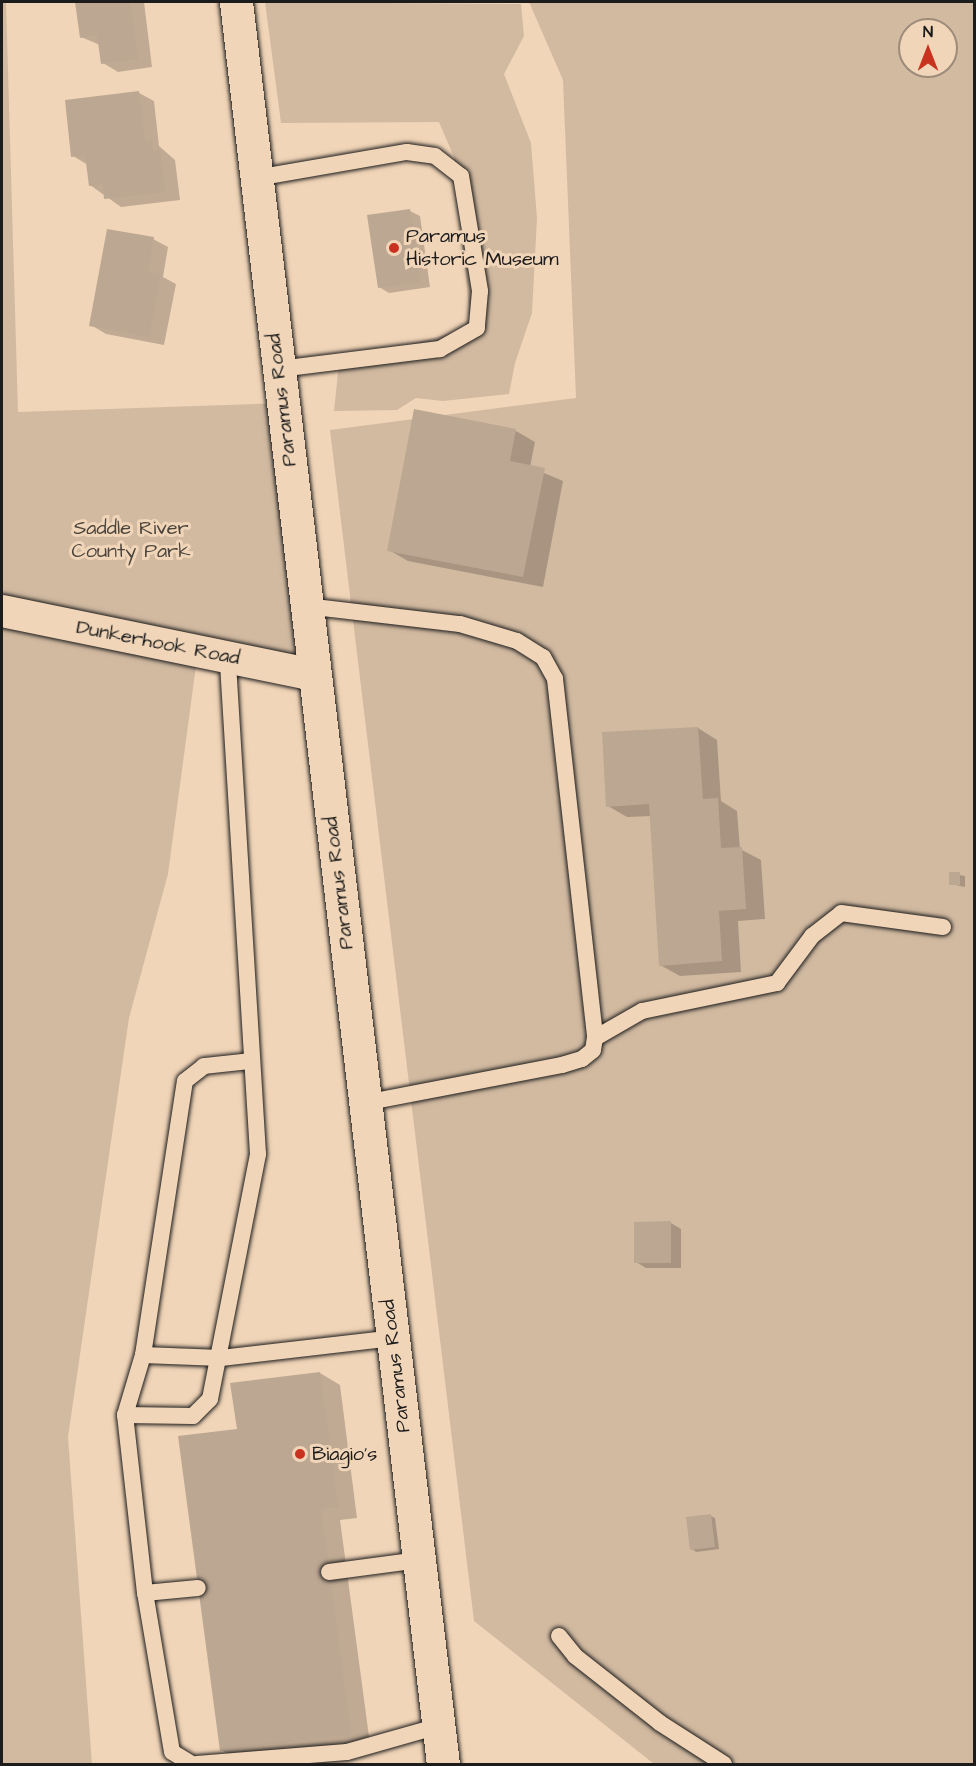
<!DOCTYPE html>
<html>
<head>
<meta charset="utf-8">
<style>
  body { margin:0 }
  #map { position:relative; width:976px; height:1766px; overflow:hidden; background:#f1d5b8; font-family:"Architects Daughter",sans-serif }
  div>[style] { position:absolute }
  .green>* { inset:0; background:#d2baa1 }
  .shadow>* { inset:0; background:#0003 }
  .building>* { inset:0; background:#bca792 }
  .roads { filter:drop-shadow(0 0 2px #1c1c1c) drop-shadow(0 0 2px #1c1c1c) }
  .service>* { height:16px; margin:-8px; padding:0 8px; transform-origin:8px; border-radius:8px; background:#f1d5b8 }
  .minor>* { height:32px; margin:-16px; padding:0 16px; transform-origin:16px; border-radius:16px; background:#f1d5b8 }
  .secondary>* { height:33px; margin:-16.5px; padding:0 16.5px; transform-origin:16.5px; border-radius:16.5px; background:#f1d5b8 }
  .dots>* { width:16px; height:16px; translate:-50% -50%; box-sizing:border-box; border:3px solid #f1d5b8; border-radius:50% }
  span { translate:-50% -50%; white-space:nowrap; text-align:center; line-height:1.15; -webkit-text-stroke:6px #f1d5b8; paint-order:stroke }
  .poi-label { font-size:20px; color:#1c1c1c }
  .left { translate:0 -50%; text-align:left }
  .street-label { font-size:20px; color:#1c1c1c }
  .park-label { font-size:20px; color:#4a443d }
  .frame { position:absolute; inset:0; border:3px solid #1c1c1c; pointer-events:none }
  .north { position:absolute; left:898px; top:18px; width:60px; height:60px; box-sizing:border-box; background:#f1d5b8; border:2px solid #9c8b7a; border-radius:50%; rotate:0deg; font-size:16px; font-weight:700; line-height:24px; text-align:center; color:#1c1c1c }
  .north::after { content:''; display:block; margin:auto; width:21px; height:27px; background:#c8321e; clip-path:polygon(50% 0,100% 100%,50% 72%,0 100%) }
</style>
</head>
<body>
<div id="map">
  <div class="green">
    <i style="clip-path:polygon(2px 2px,6px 2px,18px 412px,283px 403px,314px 675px,198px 651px,168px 874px,129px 1018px,68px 1437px,92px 1764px,2px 1764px)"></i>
    <i style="clip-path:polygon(265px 2px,521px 4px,524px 36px,504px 74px,531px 143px,537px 218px,532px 313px,515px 363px,509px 394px,443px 401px,416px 398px,397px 410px,334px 411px,339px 363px,471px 328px,454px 157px,439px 122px,281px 123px)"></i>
    <i style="clip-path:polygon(evenodd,529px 2px,974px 2px,974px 1764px,654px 1764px,474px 1621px,330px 430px,576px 398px,563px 80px,529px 2px,910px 30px,946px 30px,946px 66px,910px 66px,910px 30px)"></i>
  </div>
  <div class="shadow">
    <i style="clip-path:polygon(76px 2px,144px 2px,152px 67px,118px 72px,103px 63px,100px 45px,81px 37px)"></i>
    <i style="clip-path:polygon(139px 93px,154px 101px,159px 146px,175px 160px,180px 200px,121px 207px,90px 185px,88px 165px,73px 156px)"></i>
    <i style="clip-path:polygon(410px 211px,420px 216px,430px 287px,389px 293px,379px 287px)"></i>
    <i style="clip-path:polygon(153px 239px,168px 247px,163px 277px,176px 284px,164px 345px,106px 334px,91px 325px)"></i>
    <i style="clip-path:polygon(516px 431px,535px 442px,530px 467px,563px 481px,543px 587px,408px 561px,389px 550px)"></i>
    <i style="clip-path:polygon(698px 728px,717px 740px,721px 801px,737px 811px,740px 849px,761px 860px,765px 919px,738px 921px,741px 972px,680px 976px,660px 965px,652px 816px,627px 817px,608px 806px)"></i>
    <i style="clip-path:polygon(950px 873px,965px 876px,965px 887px,950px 884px)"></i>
    <i style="clip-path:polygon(671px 1223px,681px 1229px,681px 1268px,646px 1268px,636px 1262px)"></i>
    <i style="clip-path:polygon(320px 1373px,340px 1385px,357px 1518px,340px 1520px,370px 1744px,241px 1761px,221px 1750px,238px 1430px)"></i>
    <i style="clip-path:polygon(711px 1516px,715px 1518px,719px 1549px,696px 1552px,692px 1549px)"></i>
  </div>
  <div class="building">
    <i style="clip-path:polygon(75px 2px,130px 2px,138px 59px,101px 64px,97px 35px,80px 38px)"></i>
    <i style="clip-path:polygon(139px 91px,145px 141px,152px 140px,153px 151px,160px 150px,165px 192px,104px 199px,103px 184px,89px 186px,85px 155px,71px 157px,65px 100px)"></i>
    <i style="clip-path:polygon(410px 209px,421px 282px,378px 288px,367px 215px)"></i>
    <i style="clip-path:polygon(107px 229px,154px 237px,148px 271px,161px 274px,149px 337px,89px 326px)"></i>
    <i style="clip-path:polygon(414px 409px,516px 429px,510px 461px,545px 468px,523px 577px,387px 551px)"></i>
    <i style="clip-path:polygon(698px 727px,703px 799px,718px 798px,721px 848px,742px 847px,746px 909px,719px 911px,722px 961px,659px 966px,649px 804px,606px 807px,602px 732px)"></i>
    <i style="clip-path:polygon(949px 872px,960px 872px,960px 885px,949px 885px)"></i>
    <i style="clip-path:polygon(671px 1221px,671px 1263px,634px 1263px,634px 1222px)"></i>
    <i style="clip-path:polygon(320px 1372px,338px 1507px,321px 1509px,351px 1734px,220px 1751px,178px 1436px,237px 1429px,230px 1383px)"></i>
    <i style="clip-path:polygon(711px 1514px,715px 1547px,690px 1550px,686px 1517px)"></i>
  </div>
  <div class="roads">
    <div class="service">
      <i style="left:256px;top:178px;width:153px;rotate:-9.8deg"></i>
      <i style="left:407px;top:152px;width:28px;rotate:8deg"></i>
      <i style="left:435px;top:156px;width:33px;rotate:38deg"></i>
      <i style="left:461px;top:176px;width:117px;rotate:80.6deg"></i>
      <i style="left:480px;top:291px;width:37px;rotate:95deg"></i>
      <i style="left:477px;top:328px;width:43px;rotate:150.4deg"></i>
      <i style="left:440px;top:349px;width:162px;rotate:172.9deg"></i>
      <i style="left:306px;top:606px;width:155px;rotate:6.7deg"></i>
      <i style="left:460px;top:624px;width:59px;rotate:16.6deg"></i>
      <i style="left:517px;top:641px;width:31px;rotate:32deg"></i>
      <i style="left:543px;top:657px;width:25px;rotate:61deg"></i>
      <i style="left:555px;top:679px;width:361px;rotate:83.6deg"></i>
      <i style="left:364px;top:1103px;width:202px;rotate:-10.9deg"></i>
      <i style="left:562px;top:1065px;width:21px;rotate:-17deg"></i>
      <i style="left:582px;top:1059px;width:14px;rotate:-39deg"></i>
      <i style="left:593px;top:1050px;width:12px;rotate:-81deg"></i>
      <i style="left:595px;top:1038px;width:54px;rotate:-29.9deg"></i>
      <i style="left:642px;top:1011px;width:138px;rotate:-11.7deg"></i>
      <i style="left:777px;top:983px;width:59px;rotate:-53.3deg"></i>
      <i style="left:812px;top:936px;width:37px;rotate:-38deg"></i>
      <i style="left:841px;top:913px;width:103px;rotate:7.8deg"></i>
      <i style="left:143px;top:1355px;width:78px;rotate:2.2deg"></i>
      <i style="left:221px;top:1358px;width:173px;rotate:-6.6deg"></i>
      <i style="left:125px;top:1415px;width:68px;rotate:0.8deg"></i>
      <i style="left:193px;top:1416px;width:24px;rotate:-45deg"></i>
      <i style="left:210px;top:1399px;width:250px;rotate:-78.9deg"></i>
      <i style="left:258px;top:1154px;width:498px;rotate:-93.5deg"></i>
      <i style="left:329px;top:1572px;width:91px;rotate:-7.6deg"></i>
      <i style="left:145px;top:1593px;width:53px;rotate:-5.4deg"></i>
      <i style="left:559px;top:1636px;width:26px;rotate:51deg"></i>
      <i style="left:575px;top:1656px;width:108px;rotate:38.2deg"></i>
      <i style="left:660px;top:1723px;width:76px;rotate:32.6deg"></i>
      <i style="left:192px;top:1764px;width:23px;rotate:-149deg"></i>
      <i style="left:172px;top:1752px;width:161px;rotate:-99.6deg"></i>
      <i style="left:145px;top:1593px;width:179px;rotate:-96.4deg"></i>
      <i style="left:125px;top:1415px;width:63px;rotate:-73.3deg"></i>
      <i style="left:143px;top:1355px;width:277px;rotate:-81.3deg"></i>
      <i style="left:185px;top:1081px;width:24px;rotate:-38deg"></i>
      <i style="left:204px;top:1066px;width:47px;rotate:-6.1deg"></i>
      <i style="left:197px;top:1764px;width:150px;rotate:-4.6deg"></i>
      <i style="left:347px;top:1752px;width:96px;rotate:-15.8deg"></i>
    </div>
    <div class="minor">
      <i style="left:2px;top:611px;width:318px;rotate:11.6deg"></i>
    </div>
    <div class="secondary">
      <i style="left:236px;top:2px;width:1774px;rotate:83.3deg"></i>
    </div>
  </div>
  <div class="dots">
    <i style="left:394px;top:248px;background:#c8321e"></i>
    <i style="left:300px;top:1454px;background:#c8321e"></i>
  </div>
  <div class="poi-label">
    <span class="left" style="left:406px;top:248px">Paramus<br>Historic Museum</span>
    <span class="left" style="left:312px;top:1454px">Biagio's</span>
  </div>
  <div class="street-label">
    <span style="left:282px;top:400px;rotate:-97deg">Paramus Road</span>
    <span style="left:158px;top:643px;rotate:11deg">Dunkerhook Road</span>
    <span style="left:339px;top:883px;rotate:-97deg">Paramus Road</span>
    <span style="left:396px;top:1366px;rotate:-97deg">Paramus Road</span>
  </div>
  <div class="park-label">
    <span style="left:131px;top:540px">Saddle River<br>County Park</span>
  </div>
  <div class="frame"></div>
  <div class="north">N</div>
</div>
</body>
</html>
